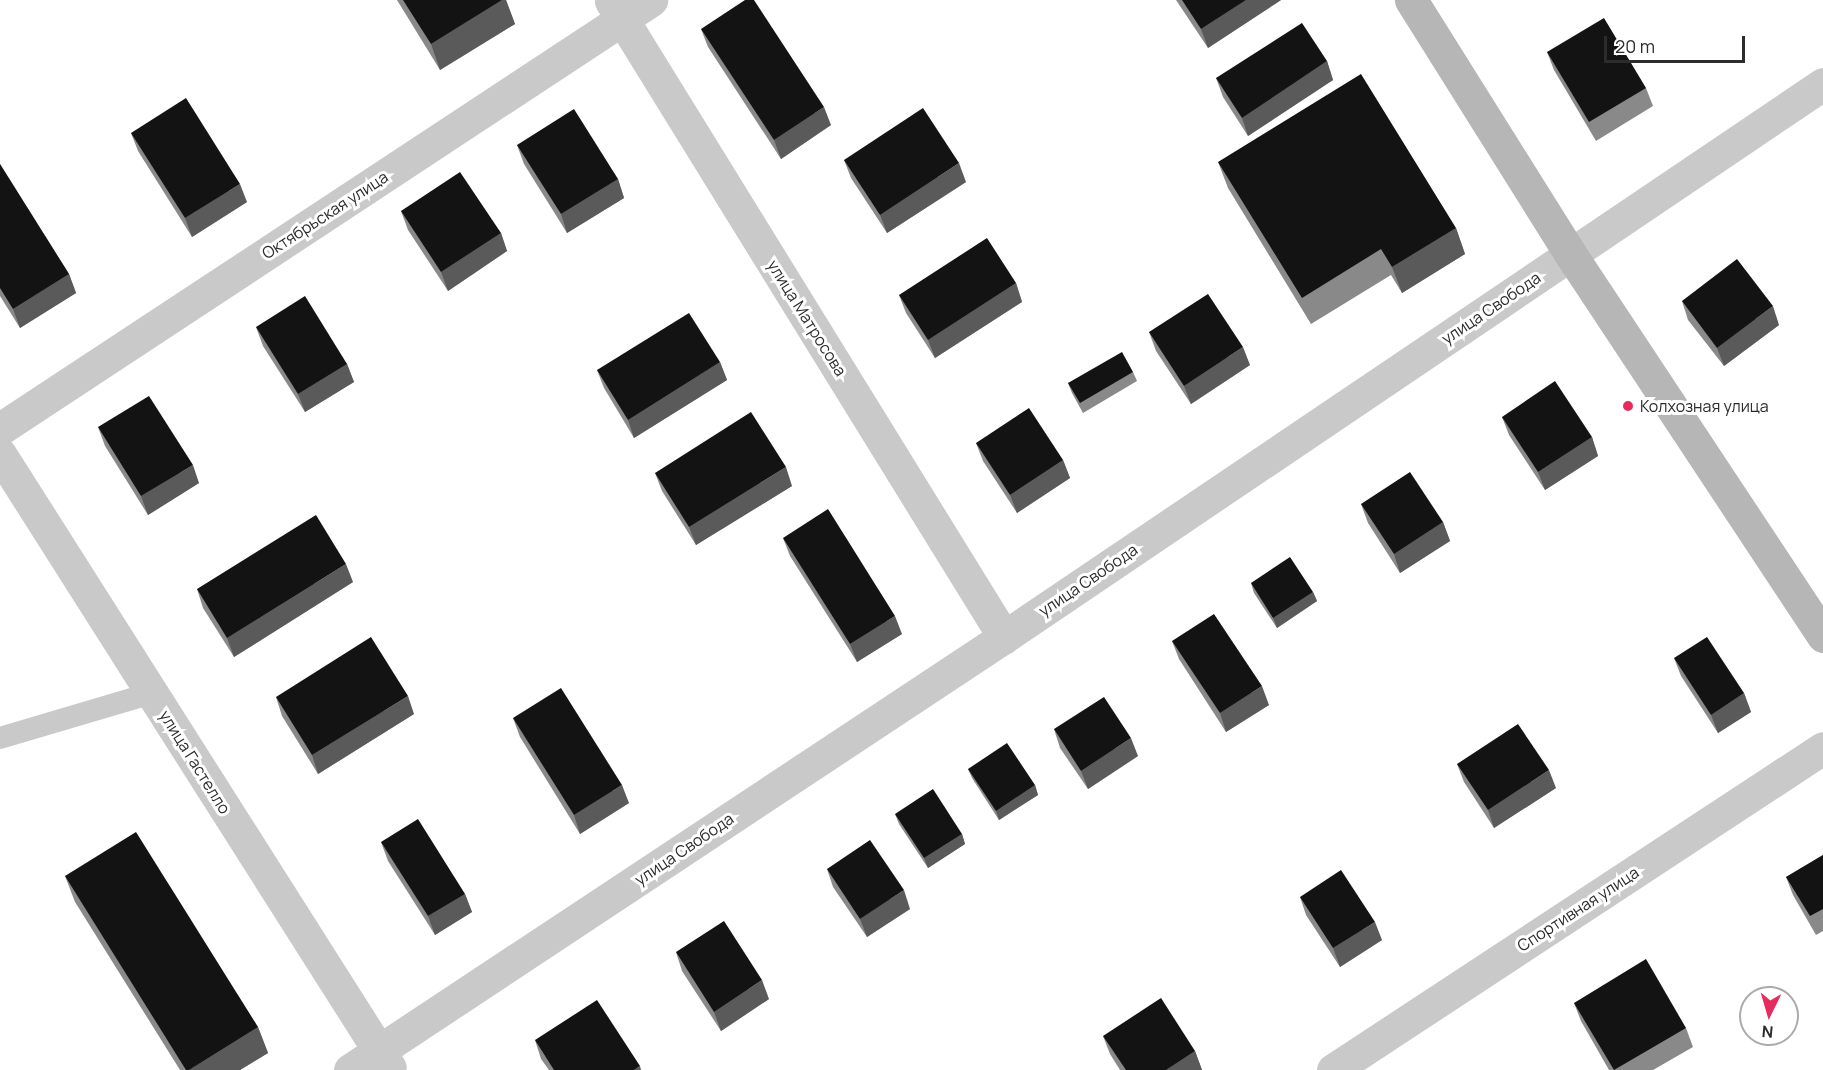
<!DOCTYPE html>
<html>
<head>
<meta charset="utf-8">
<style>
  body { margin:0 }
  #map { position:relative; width:1823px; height:1070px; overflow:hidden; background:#fff; font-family:Manrope,sans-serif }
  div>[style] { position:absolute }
  .service>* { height:22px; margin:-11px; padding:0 11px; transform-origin:11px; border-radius:11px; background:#c9c9c9 }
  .minor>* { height:33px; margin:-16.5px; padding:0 16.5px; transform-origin:16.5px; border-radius:16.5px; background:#c9c9c9 }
  .secondary>* { height:33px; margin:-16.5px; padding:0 16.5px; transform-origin:16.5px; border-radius:16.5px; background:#b6b6b6 }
  .wall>* { inset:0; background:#898989 }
  .shaded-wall>* { inset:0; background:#5a5a5a }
  .building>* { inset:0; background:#131313 }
  .dots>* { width:16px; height:16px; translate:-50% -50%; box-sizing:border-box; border:3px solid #fff; border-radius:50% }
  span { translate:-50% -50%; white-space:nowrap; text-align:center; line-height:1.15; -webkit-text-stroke:6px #fff; paint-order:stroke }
  .street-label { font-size:16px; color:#2c2c2c }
  .poi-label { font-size:16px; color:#2c2c2c }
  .left { translate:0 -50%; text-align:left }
  .north { position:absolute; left:1739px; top:986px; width:60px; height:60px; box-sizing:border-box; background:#fff; border:2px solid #ababab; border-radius:50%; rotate:185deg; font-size:16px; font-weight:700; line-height:24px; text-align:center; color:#2c2c2c }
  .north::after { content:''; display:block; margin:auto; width:21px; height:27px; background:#e62b5e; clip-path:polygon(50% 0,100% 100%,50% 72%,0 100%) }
  .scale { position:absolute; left:1604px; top:36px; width:141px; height:27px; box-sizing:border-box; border:3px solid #2c2c2c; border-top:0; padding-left:8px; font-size:18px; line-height:21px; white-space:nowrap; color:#2c2c2c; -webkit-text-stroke:4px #fff; paint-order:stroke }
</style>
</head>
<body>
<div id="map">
  <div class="service">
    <i style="left:0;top:738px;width:159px;rotate:-16.5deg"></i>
  </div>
  <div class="minor">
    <i style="left:611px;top:1px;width:748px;rotate:58.29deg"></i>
    <i style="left:0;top:429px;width:780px;rotate:-33.38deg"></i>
    <i style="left:0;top:454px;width:727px;rotate:57.58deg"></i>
    <i style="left:350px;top:1070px;width:784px;rotate:-33.51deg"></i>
    <i style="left:1004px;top:637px;width:988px;rotate:-34.03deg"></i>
    <i style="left:1333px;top:1070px;width:586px;rotate:-33.31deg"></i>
  </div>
  <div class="secondary">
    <i style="left:1411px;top:0;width:301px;rotate:57.9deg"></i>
    <i style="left:1571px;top:255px;width:457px;rotate:56.5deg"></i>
  </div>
  <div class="wall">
    <i style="clip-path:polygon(397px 0,506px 0,515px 24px,440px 70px)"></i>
    <i style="clip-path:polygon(1176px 0,1281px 0,1208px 48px)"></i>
    <i style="clip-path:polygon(701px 29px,831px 125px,781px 159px,708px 47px)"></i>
    <i style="clip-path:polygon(1547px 52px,1646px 88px,1653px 106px,1596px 141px,1554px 70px)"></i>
    <i style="clip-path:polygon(1327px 61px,1333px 80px,1248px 136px,1223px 97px,1216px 78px)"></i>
    <i style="clip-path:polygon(131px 133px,247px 202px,192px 237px,138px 151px)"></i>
    <i style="clip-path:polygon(517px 145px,618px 179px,624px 198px,567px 233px,524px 164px)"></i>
    <i style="clip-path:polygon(844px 160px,966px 182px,887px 233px,851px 178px)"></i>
    <i style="clip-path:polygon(1218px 162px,1456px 228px,1465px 254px,1402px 293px,1391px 275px,1311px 324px,1228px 188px)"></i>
    <i style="clip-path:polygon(0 164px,69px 274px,76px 293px,20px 328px,0 296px)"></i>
    <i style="clip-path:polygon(401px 211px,501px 233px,507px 251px,448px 291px,408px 230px)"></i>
    <i style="clip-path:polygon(1016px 283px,1022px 302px,935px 358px,906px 313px,899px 295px)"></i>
    <i style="clip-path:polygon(1682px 301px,1779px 325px,1724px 366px,1688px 320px)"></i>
    <i style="clip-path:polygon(256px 327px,347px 364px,354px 382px,305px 412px,263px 346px)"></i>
    <i style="clip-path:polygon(1149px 332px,1250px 365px,1191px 404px,1156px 351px)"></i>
    <i style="clip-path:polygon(720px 362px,727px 380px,634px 438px,604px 388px,597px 370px)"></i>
    <i style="clip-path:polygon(1133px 372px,1137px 381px,1083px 413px,1072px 393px,1068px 383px)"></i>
    <i style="clip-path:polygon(1502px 417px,1592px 437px,1598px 456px,1545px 490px,1509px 435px)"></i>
    <i style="clip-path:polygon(98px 427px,199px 483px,148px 515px,105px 446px)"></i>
    <i style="clip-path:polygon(976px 443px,1063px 460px,1070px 478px,1017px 513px,983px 461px)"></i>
    <i style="clip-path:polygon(655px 473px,792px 486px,696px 545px,662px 491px)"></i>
    <i style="clip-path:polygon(1361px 504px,1443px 522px,1450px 541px,1400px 573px,1368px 523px)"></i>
    <i style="clip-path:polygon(783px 538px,902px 634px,857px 662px,790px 556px)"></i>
    <i style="clip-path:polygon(353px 582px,234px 657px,203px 608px,197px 589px)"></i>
    <i style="clip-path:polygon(1251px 583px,1313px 592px,1317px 601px,1277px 628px,1254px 593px)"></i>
    <i style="clip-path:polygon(1172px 641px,1269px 705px,1226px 732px,1179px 659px)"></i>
    <i style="clip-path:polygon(1674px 658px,1744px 693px,1751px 712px,1718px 733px,1681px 676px)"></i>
    <i style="clip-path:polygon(276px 697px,414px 714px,318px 774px,282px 716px)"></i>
    <i style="clip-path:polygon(513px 718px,629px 803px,580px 834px,520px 737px)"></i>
    <i style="clip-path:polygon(1054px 729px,1138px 756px,1088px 789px,1060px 748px)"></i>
    <i style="clip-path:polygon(1457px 764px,1556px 788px,1494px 828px,1464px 782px)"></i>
    <i style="clip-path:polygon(968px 769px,1035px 785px,1038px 795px,999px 820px,972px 778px)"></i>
    <i style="clip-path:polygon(895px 814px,962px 834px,965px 844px,928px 868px,899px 824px)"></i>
    <i style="clip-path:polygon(381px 842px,465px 894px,472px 912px,435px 935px,388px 861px)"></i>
    <i style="clip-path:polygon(1823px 855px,1823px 931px,1816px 935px,1793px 895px,1786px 877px)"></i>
    <i style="clip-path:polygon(827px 869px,910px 909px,867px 937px,833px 887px)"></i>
    <i style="clip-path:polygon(65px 876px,258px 1027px,268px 1053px,240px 1070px,180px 1070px,75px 902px)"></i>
    <i style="clip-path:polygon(1300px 897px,1382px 940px,1340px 967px,1306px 915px)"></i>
    <i style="clip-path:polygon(676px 952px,769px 999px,721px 1031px,682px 971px)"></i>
    <i style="clip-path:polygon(1574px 1003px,1686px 1028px,1693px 1047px,1653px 1070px,1609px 1070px,1581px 1021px)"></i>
    <i style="clip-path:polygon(1103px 1036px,1195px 1051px,1202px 1070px,1120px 1070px,1110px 1054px)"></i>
    <i style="clip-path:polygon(535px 1040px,641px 1070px,549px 1070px,541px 1059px)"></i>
  </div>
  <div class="shaded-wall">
    <i style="clip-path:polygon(502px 0,506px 0,515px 24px,440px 70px,431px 44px)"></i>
    <i style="clip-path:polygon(1246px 0,1281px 0,1208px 48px,1201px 29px)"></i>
    <i style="clip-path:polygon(1327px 61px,1333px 80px,1248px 136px,1242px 118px)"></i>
    <i style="clip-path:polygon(824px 107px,831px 125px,781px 159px,774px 140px)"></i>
    <i style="clip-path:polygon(959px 163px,966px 182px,887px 233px,880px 215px)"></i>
    <i style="clip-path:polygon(618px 179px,624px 198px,567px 233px,561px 214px)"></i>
    <i style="clip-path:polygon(240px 184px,247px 202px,192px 237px,185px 218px)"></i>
    <i style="clip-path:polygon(1456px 228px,1465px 254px,1402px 293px,1392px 267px)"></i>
    <i style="clip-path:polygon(501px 233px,507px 251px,448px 291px,441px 272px)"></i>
    <i style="clip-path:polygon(69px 274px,76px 293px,20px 328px,13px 309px)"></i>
    <i style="clip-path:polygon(1016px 283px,1022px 302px,935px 358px,928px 340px)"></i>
    <i style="clip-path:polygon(1773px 306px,1779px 325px,1724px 366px,1717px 348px)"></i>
    <i style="clip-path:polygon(1243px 347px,1250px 365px,1191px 404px,1184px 386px)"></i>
    <i style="clip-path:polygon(720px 362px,727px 380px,634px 438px,628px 420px)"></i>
    <i style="clip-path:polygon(347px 364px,354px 382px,305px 412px,298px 394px)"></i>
    <i style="clip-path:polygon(1592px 437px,1598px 456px,1545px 490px,1538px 472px)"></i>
    <i style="clip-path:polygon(1063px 460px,1070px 478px,1017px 513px,1010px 495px)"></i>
    <i style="clip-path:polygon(193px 465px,199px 483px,148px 515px,141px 496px)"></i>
    <i style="clip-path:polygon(786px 467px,792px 486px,696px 545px,689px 527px)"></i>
    <i style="clip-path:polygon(1443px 522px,1450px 541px,1400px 573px,1394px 554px)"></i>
    <i style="clip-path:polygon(346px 564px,353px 582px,234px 657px,227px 638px)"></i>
    <i style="clip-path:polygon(1313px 592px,1317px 601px,1277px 628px,1273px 618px)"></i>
    <i style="clip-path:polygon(895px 616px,902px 634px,857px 662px,850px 644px)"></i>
    <i style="clip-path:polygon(1262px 686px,1269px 705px,1226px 732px,1220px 713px)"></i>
    <i style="clip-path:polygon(1744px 693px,1751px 712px,1718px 733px,1711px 715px)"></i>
    <i style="clip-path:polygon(408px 696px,414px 714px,318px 774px,312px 755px)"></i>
    <i style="clip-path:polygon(1131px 738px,1138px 756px,1088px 789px,1081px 771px)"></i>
    <i style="clip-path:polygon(1549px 770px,1556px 788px,1494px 828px,1488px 810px)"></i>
    <i style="clip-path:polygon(622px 785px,629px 803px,580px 834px,574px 815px)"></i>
    <i style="clip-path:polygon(1035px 785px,1038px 795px,999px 820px,996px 811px)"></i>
    <i style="clip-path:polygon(962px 834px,965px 844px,928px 868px,924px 858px)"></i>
    <i style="clip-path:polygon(904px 890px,910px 909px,867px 937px,860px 919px)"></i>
    <i style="clip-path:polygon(465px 894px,472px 912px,435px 935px,428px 916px)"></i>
    <i style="clip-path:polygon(1375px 922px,1382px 940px,1340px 967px,1333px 948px)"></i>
    <i style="clip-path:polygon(762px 980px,769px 999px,721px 1031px,714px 1012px)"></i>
    <i style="clip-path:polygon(258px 1027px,268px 1053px,240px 1070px,189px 1070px)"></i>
    <i style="clip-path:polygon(1195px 1051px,1202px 1070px,1166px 1070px)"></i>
    <i style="clip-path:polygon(640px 1066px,641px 1070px,634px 1070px)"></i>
  </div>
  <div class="building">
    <i style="clip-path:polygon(403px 0,502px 0,431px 44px)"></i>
    <i style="clip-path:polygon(745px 0,754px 0,824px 107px,774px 140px,701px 29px)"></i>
    <i style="clip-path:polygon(1182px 0,1246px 0,1201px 29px)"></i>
    <i style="clip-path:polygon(1604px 18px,1646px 88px,1589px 122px,1547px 52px)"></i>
    <i style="clip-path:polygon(1302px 23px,1327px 61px,1242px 118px,1216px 78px)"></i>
    <i style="clip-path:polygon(1361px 74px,1456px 228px,1392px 267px,1381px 249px,1302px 298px,1218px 162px)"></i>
    <i style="clip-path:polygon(186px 98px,240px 184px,185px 218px,131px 133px)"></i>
    <i style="clip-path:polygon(923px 108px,959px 163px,880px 215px,844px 160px)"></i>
    <i style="clip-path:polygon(574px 109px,618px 179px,561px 214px,517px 145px)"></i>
    <i style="clip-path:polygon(0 164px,69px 274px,13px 309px,0 288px)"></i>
    <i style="clip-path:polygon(460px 172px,501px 233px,441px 272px,401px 211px)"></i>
    <i style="clip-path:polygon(987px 238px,1016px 283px,928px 340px,899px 295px)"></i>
    <i style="clip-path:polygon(1737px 259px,1773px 306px,1717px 348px,1682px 301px)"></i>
    <i style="clip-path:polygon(1208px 294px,1243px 347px,1184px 386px,1149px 332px)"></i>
    <i style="clip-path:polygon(305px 296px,347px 364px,298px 394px,256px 327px)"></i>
    <i style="clip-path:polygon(689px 313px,720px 362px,628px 420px,597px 370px)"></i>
    <i style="clip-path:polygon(1122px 352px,1133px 372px,1080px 403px,1068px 383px)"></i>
    <i style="clip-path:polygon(1555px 381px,1592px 437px,1538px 472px,1502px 417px)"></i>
    <i style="clip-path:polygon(149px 396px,193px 465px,141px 496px,98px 427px)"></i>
    <i style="clip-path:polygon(1029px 408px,1063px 460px,1010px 495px,976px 443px)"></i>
    <i style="clip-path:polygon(751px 412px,786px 467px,689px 527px,655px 473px)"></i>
    <i style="clip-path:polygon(1410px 472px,1443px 522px,1394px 554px,1361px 504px)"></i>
    <i style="clip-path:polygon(828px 509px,895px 616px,850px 644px,783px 538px)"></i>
    <i style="clip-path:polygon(316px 515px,346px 564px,227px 638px,197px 589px)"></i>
    <i style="clip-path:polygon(1290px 557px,1313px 592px,1273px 618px,1251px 583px)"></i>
    <i style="clip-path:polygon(1214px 614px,1262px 686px,1220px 713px,1172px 641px)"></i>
    <i style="clip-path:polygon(371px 637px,408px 696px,312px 755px,276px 697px)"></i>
    <i style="clip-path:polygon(1707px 637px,1744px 693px,1711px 715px,1674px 658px)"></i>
    <i style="clip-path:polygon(561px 688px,622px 785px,574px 815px,513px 718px)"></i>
    <i style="clip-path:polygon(1104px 697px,1131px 738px,1081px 771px,1054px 729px)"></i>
    <i style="clip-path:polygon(1518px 724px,1549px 770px,1488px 810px,1457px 764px)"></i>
    <i style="clip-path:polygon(1007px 743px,1035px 785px,996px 811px,968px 769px)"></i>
    <i style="clip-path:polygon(933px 789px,962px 834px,924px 858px,895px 814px)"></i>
    <i style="clip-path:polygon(418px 819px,465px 894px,428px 916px,381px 842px)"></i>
    <i style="clip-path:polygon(136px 832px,258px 1027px,189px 1070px,186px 1070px,65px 876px)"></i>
    <i style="clip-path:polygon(870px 840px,904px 890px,860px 919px,827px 869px)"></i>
    <i style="clip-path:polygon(1823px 855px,1823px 909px,1810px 916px,1786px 877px)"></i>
    <i style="clip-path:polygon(1341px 870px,1375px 922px,1333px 948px,1300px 897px)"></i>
    <i style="clip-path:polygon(724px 921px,762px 980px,714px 1012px,676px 952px)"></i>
    <i style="clip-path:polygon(1646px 959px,1686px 1028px,1614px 1070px,1574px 1003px)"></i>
    <i style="clip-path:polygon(1161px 998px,1195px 1051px,1166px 1070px,1126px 1070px,1103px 1036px)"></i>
    <i style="clip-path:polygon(597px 1000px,640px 1066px,634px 1070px,554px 1070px,535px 1040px)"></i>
  </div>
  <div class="dots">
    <i style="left:1628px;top:406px;background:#e62b5e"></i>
  </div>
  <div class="street-label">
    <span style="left:325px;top:215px;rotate:-33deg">Октябрьская улица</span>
    <span style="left:1491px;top:308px;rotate:-34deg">улица Свобода</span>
    <span style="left:807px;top:318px;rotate:58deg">улица Матросова</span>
    <span style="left:1088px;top:580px;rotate:-34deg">улица Свобода</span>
    <span style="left:195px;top:762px;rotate:58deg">улица Гастелло</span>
    <span style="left:684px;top:849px;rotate:-34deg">улица Свобода</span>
    <span style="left:1578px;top:909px;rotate:-33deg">Спортивная улица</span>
  </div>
  <div class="poi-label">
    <span class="left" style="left:1640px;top:406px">Колхозная улица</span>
  </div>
  <div class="north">N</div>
  <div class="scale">20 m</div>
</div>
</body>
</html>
